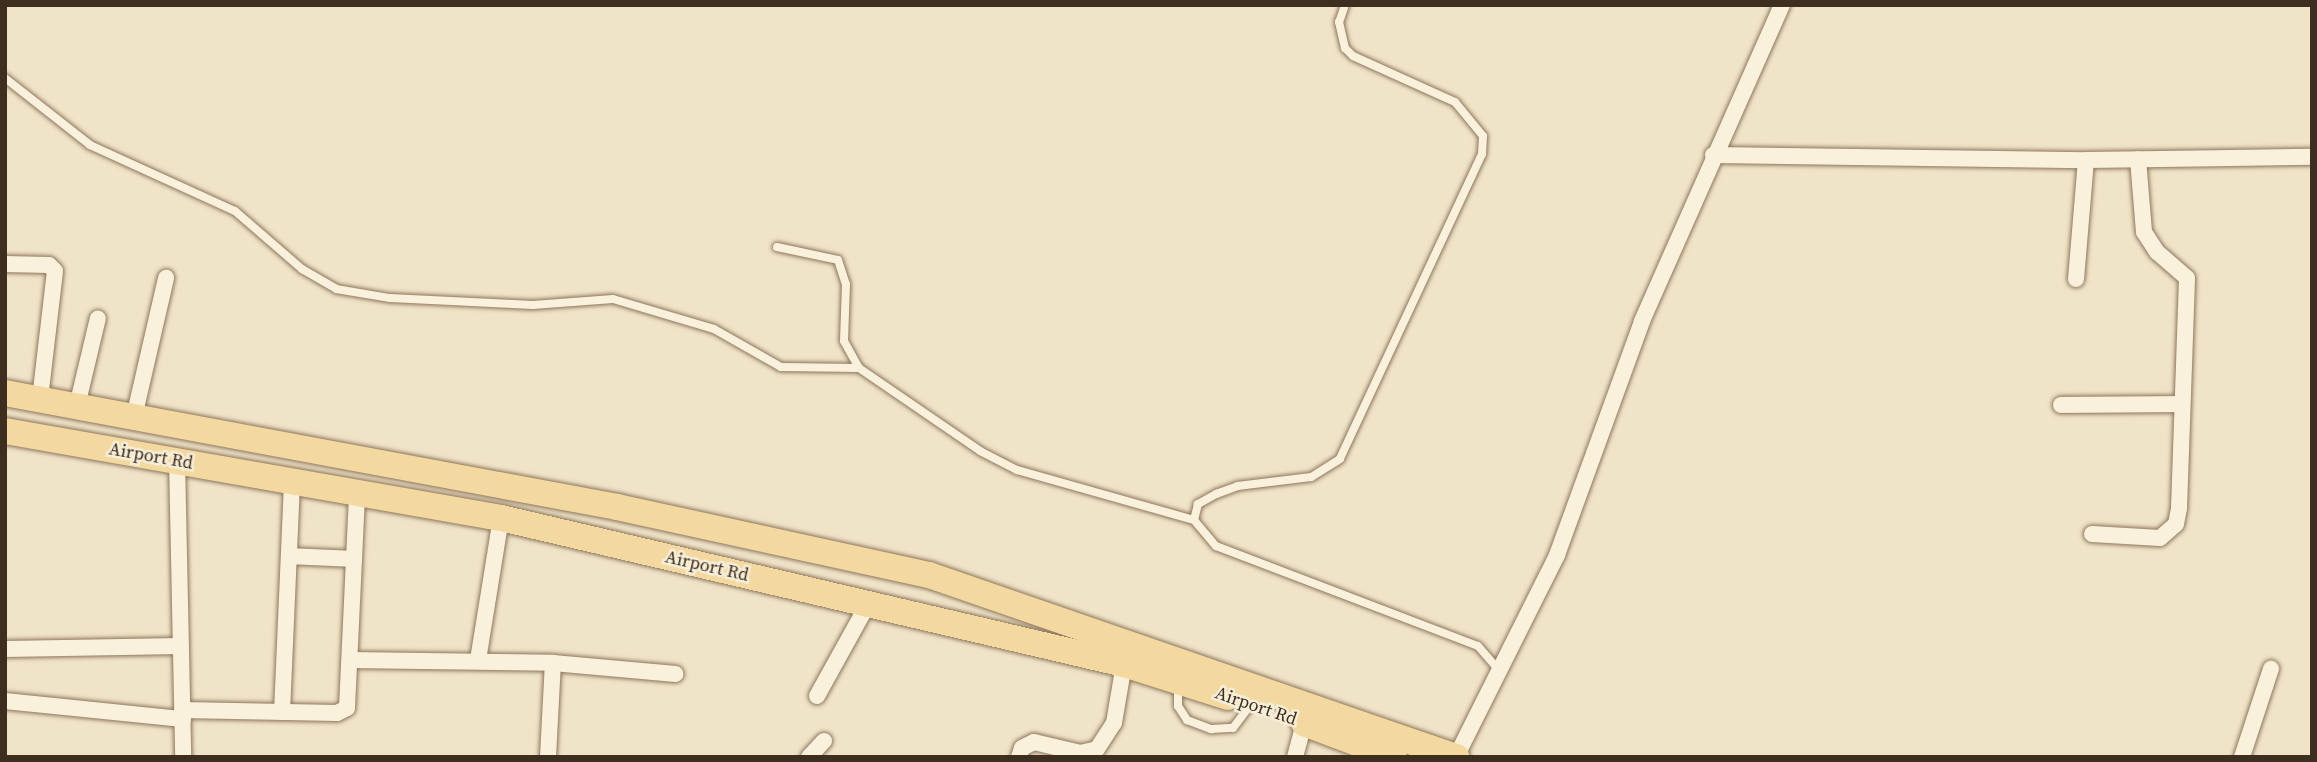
<!DOCTYPE html>
<html>
<head>
<meta charset="utf-8">
<style>
  body { margin:0 }
  #map { position:relative; width:2317px; height:762px; overflow:hidden; background:#f0e4c8; font-family:"Source Serif 4",serif }
  div>[style] { position:absolute }
  .roads { filter:drop-shadow(0 0 2px #8d765c) drop-shadow(0 0 2px #8d765c) }
  .lane>* { height:8px; margin:-4px; padding:0 4px; transform-origin:4px; border-radius:4px; background:#faf1dc }
  .street>* { height:16px; margin:-8px; padding:0 8px; transform-origin:8px; border-radius:8px; background:#faf1dc }
  .primary>* { height:26px; margin:-13px; padding:0 13px; transform-origin:13px; border-radius:13px; background:#f3d9a0 }
  span { translate:-50% -50%; white-space:nowrap; text-align:center; line-height:1.15; -webkit-text-stroke:5px #f7eed8; paint-order:stroke }
  .street-label { font-size:18px; color:#3d2e20 }
  .frame { position:absolute; inset:0; border:7px solid #3d2e20; pointer-events:none }
</style>
</head>
<body>
<div id="map">
  <div class="roads">
    <div class="lane">
      <i style="left:1345px;top:5px;width:18px;rotate:109deg"></i>
      <i style="left:1339px;top:22px;width:27px;rotate:77deg"></i>
      <i style="left:1345px;top:48px;width:11px;rotate:45deg"></i>
      <i style="left:1353px;top:56px;width:112px;rotate:24.3deg"></i>
      <i style="left:1455px;top:102px;width:44px;rotate:50.5deg"></i>
      <i style="left:1483px;top:136px;width:18px;rotate:93deg"></i>
      <i style="left:1482px;top:154px;width:336px;rotate:115deg"></i>
      <i style="left:1340px;top:459px;width:34px;rotate:148deg"></i>
      <i style="left:1311px;top:477px;width:74px;rotate:173deg"></i>
      <i style="left:1238px;top:486px;width:23px;rotate:160deg"></i>
      <i style="left:1216px;top:494px;width:21px;rotate:151deg"></i>
      <i style="left:1198px;top:504px;width:16px;rotate:104deg"></i>
      <i style="left:1194px;top:520px;width:34px;rotate:50deg"></i>
      <i style="left:1216px;top:546px;width:280px;rotate:20.9deg"></i>
      <i style="left:1478px;top:646px;width:32px;rotate:49deg"></i>
      <i style="left:5px;top:78px;width:108px;rotate:38.2deg"></i>
      <i style="left:90px;top:145px;width:159px;rotate:24.5deg"></i>
      <i style="left:235px;top:211px;width:89px;rotate:40.9deg"></i>
      <i style="left:302px;top:269px;width:39px;rotate:30deg"></i>
      <i style="left:336px;top:289px;width:55px;rotate:9.5deg"></i>
      <i style="left:390px;top:298px;width:143px;rotate:2.8deg"></i>
      <i style="left:533px;top:305px;width:80px;rotate:-4.3deg"></i>
      <i style="left:613px;top:299px;width:105px;rotate:16.5deg"></i>
      <i style="left:714px;top:329px;width:77px;rotate:29.6deg"></i>
      <i style="left:781px;top:367px;width:78px;rotate:0.7deg"></i>
      <i style="left:777px;top:247px;width:62px;rotate:12deg"></i>
      <i style="left:838px;top:260px;width:25px;rotate:72deg"></i>
      <i style="left:846px;top:284px;width:57px;rotate:92deg"></i>
      <i style="left:844px;top:341px;width:31px;rotate:61deg"></i>
      <i style="left:859px;top:368px;width:147px;rotate:34.4deg"></i>
      <i style="left:980px;top:451px;width:42px;rotate:27.2deg"></i>
      <i style="left:1017px;top:470px;width:184px;rotate:15.8deg"></i>
      <i style="left:1178px;top:685px;width:21px;rotate:90deg"></i>
      <i style="left:1178px;top:706px;width:17px;rotate:57deg"></i>
      <i style="left:1187px;top:720px;width:26px;rotate:21deg"></i>
      <i style="left:1211px;top:729px;width:22px;rotate:-3deg"></i>
      <i style="left:1233px;top:728px;width:30px;rotate:-53deg"></i>
    </div>
    <div class="street">
      <i style="left:1713px;top:155px;width:373px;rotate:0.8deg"></i>
      <i style="left:2086px;top:160px;width:226px;rotate:-0.8deg"></i>
      <i style="left:5px;top:264px;width:44px;rotate:1.3deg"></i>
      <i style="left:49px;top:265px;width:8px;rotate:45deg"></i>
      <i style="left:55px;top:271px;width:129px;rotate:96.7deg"></i>
      <i style="left:2076px;top:279px;width:119px;rotate:-85.2deg"></i>
      <i style="left:2061px;top:405px;width:119px;rotate:-0.5deg"></i>
      <i style="left:77px;top:406px;width:90px;rotate:-76.6deg"></i>
      <i style="left:134px;top:417px;width:143px;rotate:-77deg"></i>
      <i style="left:177px;top:460px;width:297px;rotate:88.8deg"></i>
      <i style="left:2092px;top:534px;width:68px;rotate:3.4deg"></i>
      <i style="left:2160px;top:538px;width:21px;rotate:-41deg"></i>
      <i style="left:2176px;top:524px;width:16px;rotate:-79deg"></i>
      <i style="left:2179px;top:508px;width:230px;rotate:-88deg"></i>
      <i style="left:2187px;top:278px;width:40px;rotate:-139deg"></i>
      <i style="left:2157px;top:252px;width:24px;rotate:-123deg"></i>
      <i style="left:2144px;top:232px;width:73px;rotate:-94.7deg"></i>
      <i style="left:289px;top:556px;width:65px;rotate:2.6deg"></i>
      <i style="left:5px;top:649px;width:176px;rotate:-1deg"></i>
      <i style="left:350px;top:660px;width:203px;rotate:0.8deg"></i>
      <i style="left:553px;top:663px;width:123px;rotate:5.1deg"></i>
      <i style="left:478px;top:660px;width:144px;rotate:-80.8deg"></i>
      <i style="left:817px;top:696px;width:105px;rotate:-61deg"></i>
      <i style="left:5px;top:701px;width:179px;rotate:5.8deg"></i>
      <i style="left:182px;top:710px;width:155px;rotate:1.1deg"></i>
      <i style="left:337px;top:713px;width:11px;rotate:-27deg"></i>
      <i style="left:347px;top:708px;width:215px;rotate:-87.3deg"></i>
      <i style="left:282px;top:712px;width:231px;rotate:-87.5deg"></i>
      <i style="left:548px;top:757px;width:94px;rotate:-87deg"></i>
      <i style="left:809px;top:757px;width:22px;rotate:-47deg"></i>
      <i style="left:1019px;top:757px;width:9px;rotate:-72deg"></i>
      <i style="left:1022px;top:748px;width:13px;rotate:-27deg"></i>
      <i style="left:1034px;top:742px;width:47px;rotate:13.4deg"></i>
      <i style="left:1080px;top:753px;width:17px;rotate:-13deg"></i>
      <i style="left:1097px;top:749px;width:31px;rotate:-57deg"></i>
      <i style="left:1114px;top:723px;width:60px;rotate:-80.4deg"></i>
      <i style="left:1295px;top:757px;width:35px;rotate:-75deg"></i>
      <i style="left:1456px;top:757px;width:226px;rotate:-63.4deg"></i>
      <i style="left:1557px;top:555px;width:249px;rotate:-70deg"></i>
      <i style="left:1642px;top:321px;width:346px;rotate:-66.1deg"></i>
      <i style="left:2242px;top:757px;width:93px;rotate:-71.8deg"></i>
    </div>
    <div class="primary">
      <i style="left:5px;top:393px;width:623px;rotate:10.55deg"></i>
      <i style="left:617px;top:507px;width:319px;rotate:12.3deg"></i>
      <i style="left:929px;top:575px;width:558px;rotate:19.05deg"></i>
      <i style="left:5px;top:431px;width:504px;rotate:9.95deg"></i>
      <i style="left:501px;top:518px;width:640px;rotate:13.19deg"></i>
      <i style="left:1124px;top:664px;width:109px;rotate:17.6deg"></i>
      <i style="left:1304px;top:723px;width:96px;rotate:20.7deg"></i>
    </div>
  </div>
  <div class="street-label">
    <span style="left:151px;top:456px;rotate:10deg">Airport Rd</span>
    <span style="left:707px;top:566px;rotate:13deg">Airport Rd</span>
    <span style="left:1256px;top:706px;rotate:19deg">Airport Rd</span>
  </div>
  <div class="frame"></div>
</div>
</body>
</html>
